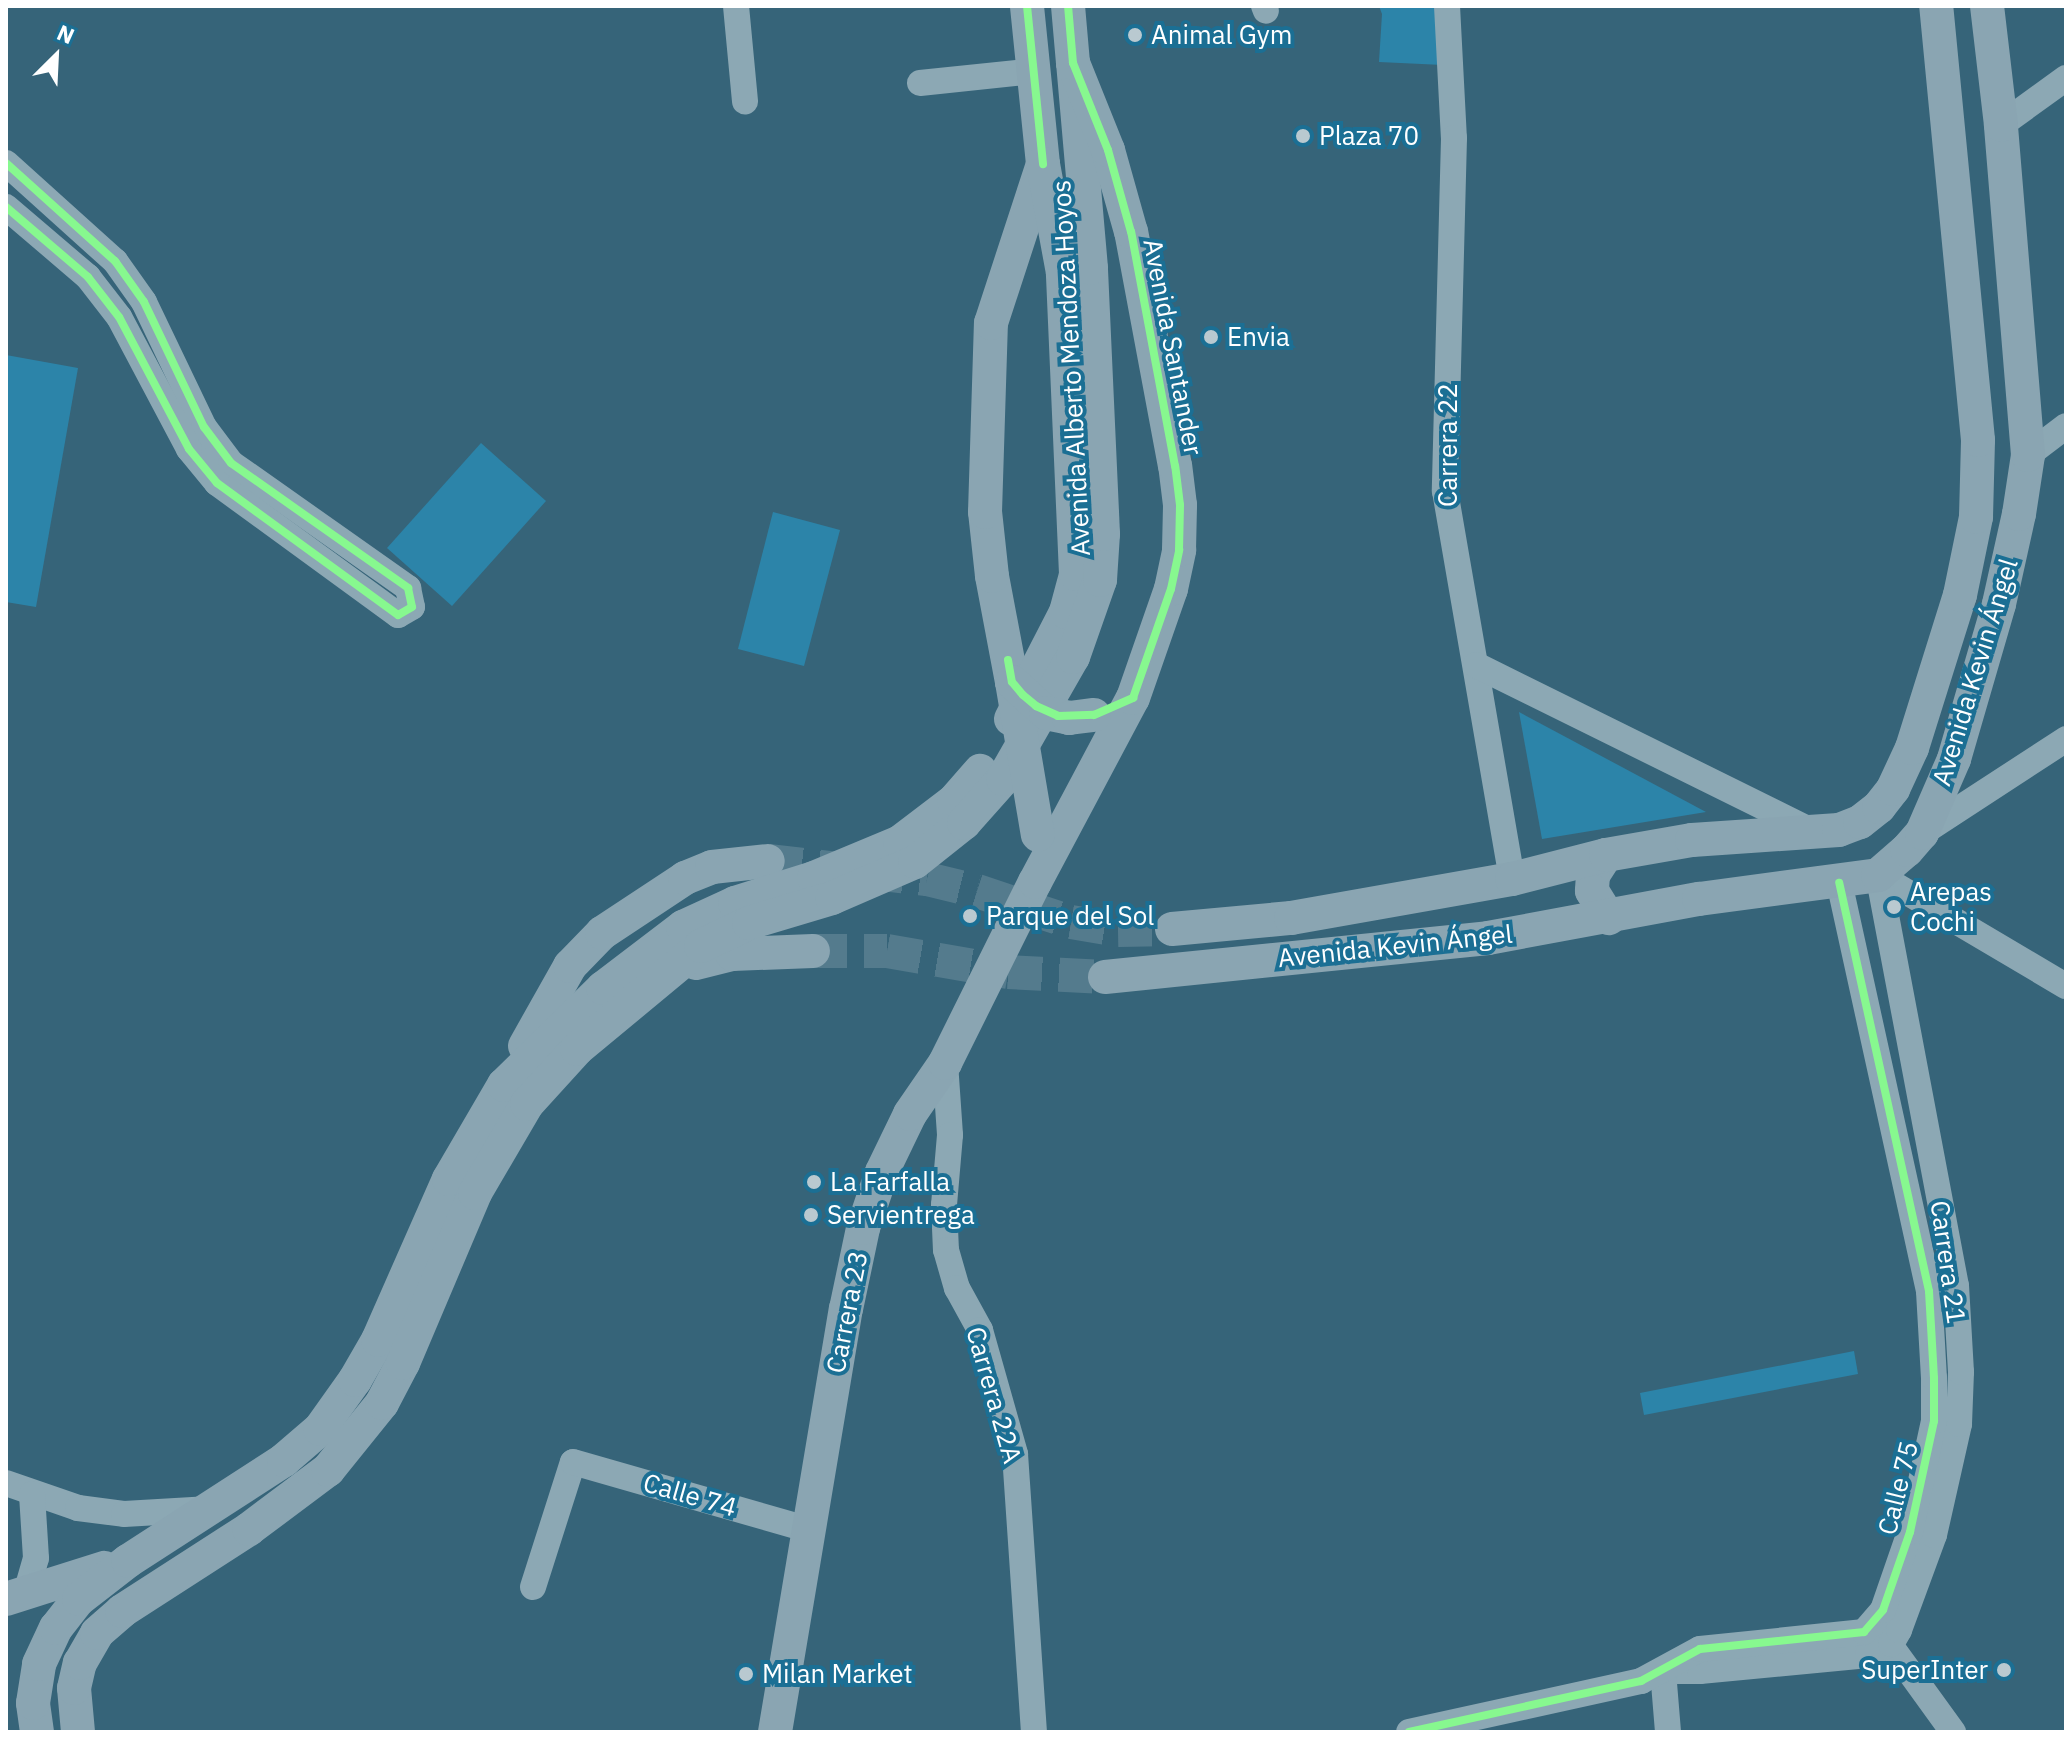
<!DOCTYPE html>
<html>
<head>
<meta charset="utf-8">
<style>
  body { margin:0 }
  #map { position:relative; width:2072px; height:1738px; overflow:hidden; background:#366479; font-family:"IBM Plex Sans",sans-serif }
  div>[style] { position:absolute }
  .green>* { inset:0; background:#2c84a9 }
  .major-tunnel>* { height:34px; margin-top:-17px; transform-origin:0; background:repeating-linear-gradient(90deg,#547b8d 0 34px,transparent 0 51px) }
  .minor>* { height:26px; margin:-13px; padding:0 13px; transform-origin:13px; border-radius:13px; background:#8ca8b4 }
  .major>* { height:34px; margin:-17px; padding:0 17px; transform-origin:17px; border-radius:17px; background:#8aa5b2 }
  .major-bridge>* { height:34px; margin:-17px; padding:0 17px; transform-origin:17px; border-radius:17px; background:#8aa5b2 }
  .cycleway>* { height:8px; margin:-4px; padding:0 4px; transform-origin:4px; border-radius:4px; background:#87f88f }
  .dots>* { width:22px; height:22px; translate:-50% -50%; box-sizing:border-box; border:4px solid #1b6f94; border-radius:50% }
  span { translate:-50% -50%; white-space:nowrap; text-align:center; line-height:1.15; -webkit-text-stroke:8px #1b6f94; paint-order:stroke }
  .poi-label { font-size:26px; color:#fff }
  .left { translate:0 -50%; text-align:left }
  .right { translate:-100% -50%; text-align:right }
  .street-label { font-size:26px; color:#fff }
  .frame { position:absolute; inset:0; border:8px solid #fff; pointer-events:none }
  .north { position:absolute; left:16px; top:16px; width:80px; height:80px; -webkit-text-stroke:6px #1b6f94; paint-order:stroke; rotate:24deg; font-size:22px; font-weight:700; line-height:32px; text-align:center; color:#fff }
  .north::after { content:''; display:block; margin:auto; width:28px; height:36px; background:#fff; clip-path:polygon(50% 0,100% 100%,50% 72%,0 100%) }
</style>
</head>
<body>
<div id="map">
  <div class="green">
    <i style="clip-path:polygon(1379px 6px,1440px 6px,1443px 65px,1379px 62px,1382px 14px)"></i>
    <i style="clip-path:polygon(6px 355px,78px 368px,36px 607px,6px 602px)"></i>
    <i style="clip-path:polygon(481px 443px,546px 501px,452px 606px,387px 548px)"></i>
    <i style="clip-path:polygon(773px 512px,840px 530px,804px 666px,738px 649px)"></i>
    <i style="clip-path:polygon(1519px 712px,1706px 812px,1542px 839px)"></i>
    <i style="clip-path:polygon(1854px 1351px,1858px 1374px,1644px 1415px,1640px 1393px)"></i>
  </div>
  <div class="major-tunnel">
    <i style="left:768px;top:861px;width:160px;rotate:6.5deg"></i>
    <i style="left:927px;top:879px;width:51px;rotate:13.5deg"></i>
    <i style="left:977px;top:891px;width:99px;rotate:18.3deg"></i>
    <i style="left:1071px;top:922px;width:48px;rotate:9.7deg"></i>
    <i style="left:1118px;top:930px;width:54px;rotate:-1.1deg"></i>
    <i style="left:813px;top:951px;width:74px"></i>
    <i style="left:887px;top:951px;width:123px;rotate:9.8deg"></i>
    <i style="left:1008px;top:972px;width:97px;rotate:3deg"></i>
  </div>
  <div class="minor">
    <i style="left:736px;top:6px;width:96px;rotate:84.6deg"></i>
    <i style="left:1264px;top:6px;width:5px;rotate:68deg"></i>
    <i style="left:1447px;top:6px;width:132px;rotate:87deg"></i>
    <i style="left:1454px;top:138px;width:353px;rotate:91.5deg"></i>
    <i style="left:1445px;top:491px;width:394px;rotate:80.2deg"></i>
    <i style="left:920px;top:83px;width:115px;rotate:-6deg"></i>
    <i style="left:2001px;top:125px;width:80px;rotate:-35.9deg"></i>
    <i style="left:6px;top:163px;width:147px;rotate:42deg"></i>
    <i style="left:115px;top:261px;width:50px;rotate:54.7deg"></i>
    <i style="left:144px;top:302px;width:139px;rotate:64.4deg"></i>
    <i style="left:204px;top:427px;width:45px;rotate:53.1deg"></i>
    <i style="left:231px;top:463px;width:217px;rotate:35.2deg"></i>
    <i style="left:408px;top:588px;width:19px;rotate:78deg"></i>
    <i style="left:412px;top:607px;width:16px;rotate:150deg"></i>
    <i style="left:398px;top:615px;width:224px;rotate:-143.9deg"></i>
    <i style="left:217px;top:483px;width:44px;rotate:-129.5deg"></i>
    <i style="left:189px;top:449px;width:149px;rotate:-117.9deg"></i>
    <i style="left:119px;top:317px;width:51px;rotate:-127.8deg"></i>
    <i style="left:88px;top:277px;width:108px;rotate:-139.5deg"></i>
    <i style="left:2028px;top:455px;width:48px;rotate:-37.3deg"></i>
    <i style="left:1476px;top:665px;width:377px;rotate:26.3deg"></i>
    <i style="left:1922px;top:833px;width:172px;rotate:-33.1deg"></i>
    <i style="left:1878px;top:875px;width:218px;rotate:30.6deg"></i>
    <i style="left:945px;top:1063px;width:72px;rotate:86deg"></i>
    <i style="left:950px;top:1135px;width:70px;rotate:94.9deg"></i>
    <i style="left:944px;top:1205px;width:45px;rotate:87.5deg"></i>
    <i style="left:946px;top:1250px;width:40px;rotate:74deg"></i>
    <i style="left:957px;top:1288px;width:48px;rotate:61.3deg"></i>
    <i style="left:980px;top:1330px;width:129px;rotate:74.2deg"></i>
    <i style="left:1015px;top:1454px;width:279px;rotate:86.1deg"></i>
    <i style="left:6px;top:1483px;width:76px;rotate:19.1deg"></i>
    <i style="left:78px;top:1508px;width:46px;rotate:7.4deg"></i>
    <i style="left:124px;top:1514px;width:86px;rotate:-3.3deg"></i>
    <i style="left:533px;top:1587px;width:131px;rotate:-72.3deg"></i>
    <i style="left:573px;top:1462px;width:243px;rotate:16deg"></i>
    <i style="left:26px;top:1593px;width:36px;rotate:-74deg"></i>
    <i style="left:36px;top:1558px;width:64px;rotate:-93.6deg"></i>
    <i style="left:1880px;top:1631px;width:125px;rotate:54.1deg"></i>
    <i style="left:1663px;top:1671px;width:37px"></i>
    <i style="left:1700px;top:1671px;width:169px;rotate:-5.4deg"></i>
    <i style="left:1868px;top:1655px;width:25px;rotate:-26deg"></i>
    <i style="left:1891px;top:1644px;width:16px;rotate:-60deg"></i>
    <i style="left:1899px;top:1630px;width:101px;rotate:-69.8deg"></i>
    <i style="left:1934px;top:1535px;width:114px;rotate:-77.3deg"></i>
    <i style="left:1959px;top:1424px;width:52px;rotate:-87.8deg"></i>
    <i style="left:1961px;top:1372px;width:86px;rotate:-93.3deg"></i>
    <i style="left:1956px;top:1286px;width:418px;rotate:-100.7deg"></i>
    <i style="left:1663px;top:1671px;width:61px;rotate:85.3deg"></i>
    <i style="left:1409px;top:1732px;width:238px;rotate:-12.4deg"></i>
    <i style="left:1641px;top:1681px;width:67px;rotate:-28.5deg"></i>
    <i style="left:1700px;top:1649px;width:165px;rotate:-5.9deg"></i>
    <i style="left:1864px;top:1632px;width:29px;rotate:-49deg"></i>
    <i style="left:1883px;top:1610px;width:83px;rotate:-70.9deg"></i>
    <i style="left:1910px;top:1532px;width:114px;rotate:-77.8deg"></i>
    <i style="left:1934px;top:1421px;width:43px;rotate:-90deg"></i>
    <i style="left:1934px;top:1378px;width:87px;rotate:-93.3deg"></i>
    <i style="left:1929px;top:1291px;width:418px;rotate:-102.4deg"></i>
  </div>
  <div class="major">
    <i style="left:1012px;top:682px;width:108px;rotate:-100.7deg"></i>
    <i style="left:992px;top:576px;width:64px;rotate:-96.2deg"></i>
    <i style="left:985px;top:512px;width:189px;rotate:-88.2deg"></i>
    <i style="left:991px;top:323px;width:167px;rotate:-71.9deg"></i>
    <i style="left:1043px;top:164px;width:159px;rotate:-95.8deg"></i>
    <i style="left:1011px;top:719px;width:120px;rotate:-62.8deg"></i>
    <i style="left:1066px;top:612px;width:39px;rotate:-75deg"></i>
    <i style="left:1076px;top:574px;width:301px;rotate:-92.5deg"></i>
    <i style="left:1063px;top:273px;width:111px;rotate:-100.4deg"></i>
    <i style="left:1606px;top:855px;width:24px;rotate:123deg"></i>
    <i style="left:1593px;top:875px;width:16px;rotate:94deg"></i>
    <i style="left:1592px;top:891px;width:32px;rotate:58deg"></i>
    <i style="left:1172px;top:929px;width:120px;rotate:-5.3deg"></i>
    <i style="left:1291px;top:918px;width:224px;rotate:-10deg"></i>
    <i style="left:1512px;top:879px;width:97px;rotate:-14.3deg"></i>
    <i style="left:1606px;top:855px;width:87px;rotate:-9.9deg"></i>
    <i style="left:1692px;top:840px;width:147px;rotate:-3.9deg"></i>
    <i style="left:1839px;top:830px;width:22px;rotate:-21deg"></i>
    <i style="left:1860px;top:822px;width:24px;rotate:-38deg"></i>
    <i style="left:1879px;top:807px;width:23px;rotate:-52deg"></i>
    <i style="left:1893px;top:789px;width:45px;rotate:-65.1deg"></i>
    <i style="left:1912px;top:748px;width:160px;rotate:-72.6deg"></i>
    <i style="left:1960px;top:595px;width:80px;rotate:-78.4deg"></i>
    <i style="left:1976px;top:517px;width:77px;rotate:-88.5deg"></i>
    <i style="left:1978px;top:440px;width:436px;rotate:-95.5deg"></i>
    <i style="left:696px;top:963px;width:37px;rotate:-14deg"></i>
    <i style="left:732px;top:954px;width:81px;rotate:-2.1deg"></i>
    <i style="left:1105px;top:977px;width:385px;rotate:-5.8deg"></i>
    <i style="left:1488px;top:938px;width:215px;rotate:-10.5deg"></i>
    <i style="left:1699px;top:899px;width:181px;rotate:-7.6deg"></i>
    <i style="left:1878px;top:875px;width:38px;rotate:-41deg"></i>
    <i style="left:1907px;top:850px;width:23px;rotate:-49deg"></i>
    <i style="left:1922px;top:833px;width:81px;rotate:-66.6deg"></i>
    <i style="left:1954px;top:759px;width:161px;rotate:-73.8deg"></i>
    <i style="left:1999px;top:604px;width:92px;rotate:-77.5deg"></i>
    <i style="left:2019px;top:514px;width:60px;rotate:-81.3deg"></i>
    <i style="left:2028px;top:455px;width:331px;rotate:-94.7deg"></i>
    <i style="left:2001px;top:125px;width:120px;rotate:-96.7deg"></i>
    <i style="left:525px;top:1046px;width:92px;rotate:-60.6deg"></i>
    <i style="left:570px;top:966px;width:46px;rotate:-45.9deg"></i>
    <i style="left:602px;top:933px;width:100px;rotate:-33.5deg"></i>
    <i style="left:685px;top:878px;width:29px;rotate:-22deg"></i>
    <i style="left:712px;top:867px;width:56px;rotate:-6.1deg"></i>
    <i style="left:6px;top:1599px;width:103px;rotate:-17.6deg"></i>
    <i style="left:37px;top:1732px;width:29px;rotate:-98deg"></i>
    <i style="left:33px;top:1703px;width:39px;rotate:-81deg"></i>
    <i style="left:39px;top:1664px;width:40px;rotate:-65deg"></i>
    <i style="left:56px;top:1628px;width:37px;rotate:-52deg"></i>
    <i style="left:79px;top:1599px;width:62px;rotate:-37.8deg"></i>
    <i style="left:128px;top:1561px;width:186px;rotate:-32.9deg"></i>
    <i style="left:284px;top:1460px;width:48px;rotate:-40.7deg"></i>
    <i style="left:320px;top:1429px;width:60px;rotate:-54.5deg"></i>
    <i style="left:355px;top:1380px;width:46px;rotate:-60.1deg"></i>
    <i style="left:378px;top:1340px;width:176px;rotate:-66.2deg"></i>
    <i style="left:449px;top:1179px;width:109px;rotate:-59.7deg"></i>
    <i style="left:504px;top:1085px;width:139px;rotate:-44.4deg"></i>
    <i style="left:603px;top:988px;width:101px;rotate:-37.3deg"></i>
    <i style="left:683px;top:927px;width:57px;rotate:-24.8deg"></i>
    <i style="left:735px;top:903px;width:83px;rotate:-17.6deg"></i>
    <i style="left:814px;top:878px;width:93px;rotate:-22.7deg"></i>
    <i style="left:900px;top:842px;width:68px;rotate:-37.2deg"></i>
    <i style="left:954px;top:801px;width:40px;rotate:-49deg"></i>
    <i style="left:78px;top:1732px;width:44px;rotate:-95.2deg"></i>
    <i style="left:74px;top:1688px;width:26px;rotate:-77deg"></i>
    <i style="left:80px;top:1663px;width:34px;rotate:-60deg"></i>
    <i style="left:97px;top:1633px;width:33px;rotate:-41deg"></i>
    <i style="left:122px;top:1611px;width:151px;rotate:-32.8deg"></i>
    <i style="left:249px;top:1529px;width:99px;rotate:-36.8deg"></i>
    <i style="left:328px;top:1470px;width:86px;rotate:-51.1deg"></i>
    <i style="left:382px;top:1403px;width:45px;rotate:-62.3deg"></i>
    <i style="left:403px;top:1363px;width:185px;rotate:-67deg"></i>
    <i style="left:475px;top:1193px;width:103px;rotate:-59.7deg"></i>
    <i style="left:527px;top:1104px;width:74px;rotate:-47.7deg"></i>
    <i style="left:577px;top:1049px;width:161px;rotate:-39.7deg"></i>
    <i style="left:701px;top:946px;width:53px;rotate:-25.6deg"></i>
    <i style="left:749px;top:923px;width:87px;rotate:-16.8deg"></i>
    <i style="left:832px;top:898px;width:90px;rotate:-23.4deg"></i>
    <i style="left:915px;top:862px;width:63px;rotate:-38.5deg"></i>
    <i style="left:964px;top:823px;width:59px;rotate:-48.4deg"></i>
    <i style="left:1003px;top:779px;width:141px;rotate:-60.2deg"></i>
    <i style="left:1073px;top:657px;width:82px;rotate:-70.7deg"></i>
    <i style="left:1100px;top:580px;width:46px;rotate:-86.3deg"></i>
    <i style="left:1103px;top:534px;width:266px;rotate:-92.6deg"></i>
    <i style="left:1091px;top:268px;width:206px;rotate:-95deg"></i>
    <i style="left:775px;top:1732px;width:429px;rotate:-80.5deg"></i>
    <i style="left:846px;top:1309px;width:83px;rotate:-78.1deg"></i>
    <i style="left:863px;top:1228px;width:59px;rotate:-71.3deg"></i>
    <i style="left:882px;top:1172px;width:64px;rotate:-64.2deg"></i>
    <i style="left:910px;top:1114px;width:62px;rotate:-55.5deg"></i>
    <i style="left:945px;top:1063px;width:202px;rotate:-63.6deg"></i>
    <i style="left:1035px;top:882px;width:208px;rotate:-62deg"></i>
    <i style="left:1133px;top:698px;width:115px;rotate:-70.8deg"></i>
    <i style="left:1171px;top:589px;width:40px;rotate:-78deg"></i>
    <i style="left:1179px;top:550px;width:45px;rotate:-88.7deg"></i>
    <i style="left:1180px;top:505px;width:39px;rotate:-97deg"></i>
    <i style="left:1175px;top:466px;width:238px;rotate:-100.6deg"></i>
    <i style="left:1131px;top:232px;width:85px;rotate:-105.7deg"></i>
    <i style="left:1108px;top:150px;width:94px;rotate:-111.9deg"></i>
    <i style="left:1073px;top:63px;width:57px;rotate:-95deg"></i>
  </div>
  <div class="major-bridge">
    <i style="left:1012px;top:682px;width:155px;rotate:80.4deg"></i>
    <i style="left:1012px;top:682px;width:46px;rotate:42.4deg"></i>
    <i style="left:1046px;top:713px;width:24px;rotate:12deg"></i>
    <i style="left:1069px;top:718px;width:25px;rotate:-7deg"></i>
  </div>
  <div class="cycleway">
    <i style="left:1027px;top:6px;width:159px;rotate:84.2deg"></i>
    <i style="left:6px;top:163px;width:147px;rotate:42deg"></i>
    <i style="left:115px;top:261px;width:50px;rotate:54.7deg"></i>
    <i style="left:144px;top:302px;width:139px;rotate:64.4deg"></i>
    <i style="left:204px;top:427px;width:45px;rotate:53.1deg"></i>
    <i style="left:231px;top:463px;width:217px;rotate:35.2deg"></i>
    <i style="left:408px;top:588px;width:19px;rotate:78deg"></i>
    <i style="left:412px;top:607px;width:16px;rotate:150deg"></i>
    <i style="left:398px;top:615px;width:224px;rotate:-143.9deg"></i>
    <i style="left:217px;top:483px;width:44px;rotate:-129.5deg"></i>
    <i style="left:189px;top:449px;width:149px;rotate:-117.9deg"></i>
    <i style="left:119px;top:317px;width:51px;rotate:-127.8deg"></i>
    <i style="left:88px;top:277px;width:108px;rotate:-139.5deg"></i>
    <i style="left:1008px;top:660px;width:22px;rotate:80deg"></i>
    <i style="left:1012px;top:682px;width:17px;rotate:50deg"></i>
    <i style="left:1023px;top:695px;width:17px;rotate:40deg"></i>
    <i style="left:1036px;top:706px;width:24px;rotate:24deg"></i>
    <i style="left:1058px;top:716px;width:36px;rotate:-2deg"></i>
    <i style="left:1094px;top:715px;width:43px;rotate:-23.6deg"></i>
    <i style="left:1133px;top:698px;width:115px;rotate:-70.8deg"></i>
    <i style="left:1171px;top:589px;width:40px;rotate:-78deg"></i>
    <i style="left:1179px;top:550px;width:45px;rotate:-88.7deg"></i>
    <i style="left:1180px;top:505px;width:39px;rotate:-97deg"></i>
    <i style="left:1175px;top:466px;width:238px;rotate:-100.6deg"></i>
    <i style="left:1131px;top:232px;width:85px;rotate:-105.7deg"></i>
    <i style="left:1108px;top:150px;width:94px;rotate:-111.9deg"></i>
    <i style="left:1073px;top:63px;width:57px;rotate:-95deg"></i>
    <i style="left:1409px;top:1732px;width:238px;rotate:-12.4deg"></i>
    <i style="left:1641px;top:1681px;width:67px;rotate:-28.5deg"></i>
    <i style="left:1700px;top:1649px;width:165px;rotate:-5.9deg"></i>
    <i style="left:1864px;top:1632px;width:29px;rotate:-49deg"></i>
    <i style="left:1883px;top:1610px;width:83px;rotate:-70.9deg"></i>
    <i style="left:1910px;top:1532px;width:114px;rotate:-77.8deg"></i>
    <i style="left:1934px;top:1421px;width:43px;rotate:-90deg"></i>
    <i style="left:1934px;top:1378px;width:87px;rotate:-93.3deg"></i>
    <i style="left:1929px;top:1291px;width:418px;rotate:-102.4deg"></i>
  </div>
  <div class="dots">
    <i style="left:1135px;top:35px;background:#b9c9d0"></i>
    <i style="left:1303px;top:136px;background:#b9c9d0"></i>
    <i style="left:1211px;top:337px;background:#b9c9d0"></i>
    <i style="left:1894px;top:907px;background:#b9c9d0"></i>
    <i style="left:970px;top:916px;background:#b9c9d0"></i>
    <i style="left:814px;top:1182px;background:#b9c9d0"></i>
    <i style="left:811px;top:1215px;background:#b9c9d0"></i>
    <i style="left:2004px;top:1670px;background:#b9c9d0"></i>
    <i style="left:746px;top:1674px;background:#b9c9d0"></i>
  </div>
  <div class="poi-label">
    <span class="left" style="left:1151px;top:35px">Animal Gym</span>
    <span class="left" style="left:1319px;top:136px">Plaza 70</span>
    <span class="left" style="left:1227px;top:337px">Envia</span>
    <span class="left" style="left:1910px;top:907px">Arepas<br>Cochi</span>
    <span class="left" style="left:986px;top:916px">Parque del Sol</span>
    <span class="left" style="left:830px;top:1182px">La Farfalla</span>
    <span class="left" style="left:827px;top:1215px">Servientrega</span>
    <span class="right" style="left:1988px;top:1670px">SuperInter</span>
    <span class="left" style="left:762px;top:1674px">Milan Market</span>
  </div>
  <div class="street-label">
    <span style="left:1173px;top:347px;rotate:79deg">Avenida Santander</span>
    <span style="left:1071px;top:368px;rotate:-93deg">Avenida Alberto Mendoza Hoyos</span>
    <span style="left:1448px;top:445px;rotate:-90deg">Carrera 22</span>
    <span style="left:1975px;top:672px;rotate:-73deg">Avenida Kevin Ángel</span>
    <span style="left:1395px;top:946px;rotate:-6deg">Avenida Kevin Ángel</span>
    <span style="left:1948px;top:1262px;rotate:82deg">Carrera 21</span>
    <span style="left:847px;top:1312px;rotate:-79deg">Carrera 23</span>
    <span style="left:994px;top:1395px;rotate:74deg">Carrera 22A</span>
    <span style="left:1898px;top:1488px;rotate:-76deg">Calle 75</span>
    <span style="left:690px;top:1495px;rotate:16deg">Calle 74</span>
  </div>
  <div class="frame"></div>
  <div class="north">N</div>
</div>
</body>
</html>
